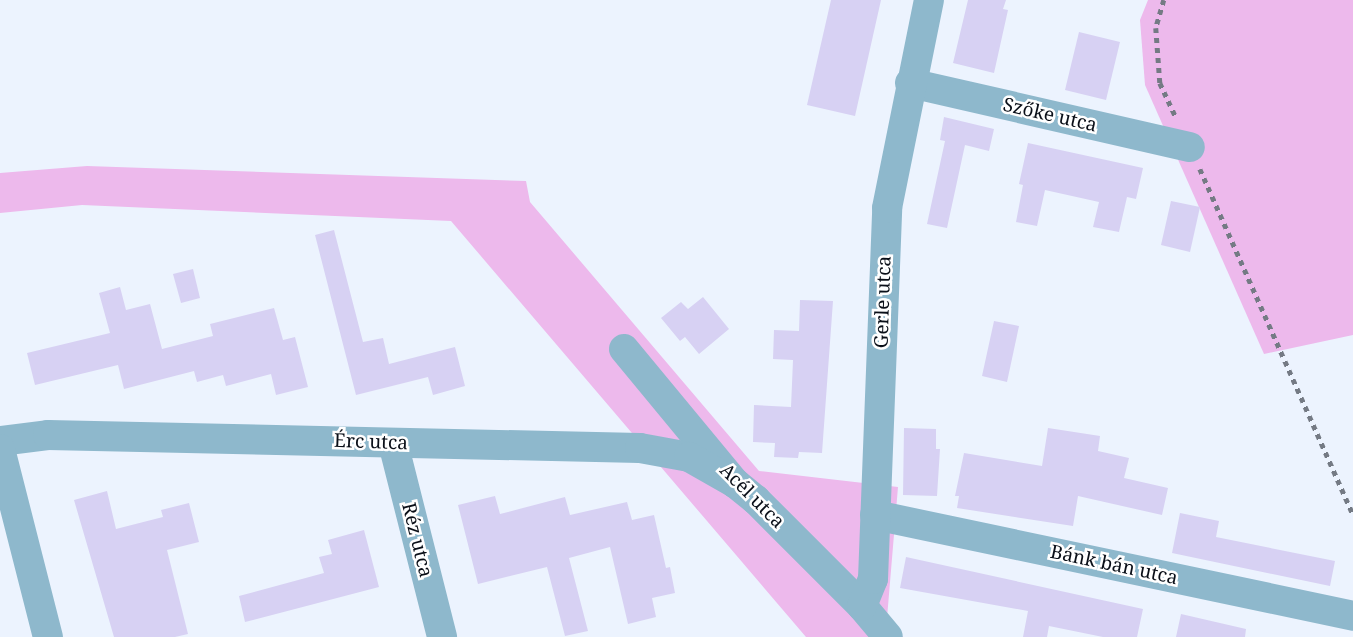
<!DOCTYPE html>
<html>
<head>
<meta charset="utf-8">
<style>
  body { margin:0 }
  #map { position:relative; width:1353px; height:637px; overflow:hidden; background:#ecf3fe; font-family:"Noto Serif",serif }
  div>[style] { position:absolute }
  .green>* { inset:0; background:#edb9ec }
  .building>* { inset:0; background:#d7d1f3 }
  .path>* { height:4.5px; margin-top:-2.25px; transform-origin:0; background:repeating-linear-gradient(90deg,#747a84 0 5px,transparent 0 10px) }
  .minor>* { height:30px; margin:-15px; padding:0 15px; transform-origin:15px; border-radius:15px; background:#8eb8cc }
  span { translate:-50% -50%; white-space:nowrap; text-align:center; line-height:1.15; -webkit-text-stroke:5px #fff; paint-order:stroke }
  .street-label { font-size:19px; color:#0a0f18 }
</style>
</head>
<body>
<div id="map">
  <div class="green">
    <i style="clip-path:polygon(1148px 0,1353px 0,1353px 335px,1264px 354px,1145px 85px,1140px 20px)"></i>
    <i style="clip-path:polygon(87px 166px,526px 181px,530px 202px,759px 471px,898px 487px,887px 618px,903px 637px,806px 637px,451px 221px,82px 205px,0 213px,0 173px)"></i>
  </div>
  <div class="building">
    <i style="clip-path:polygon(831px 0,881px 0,855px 116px,807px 105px)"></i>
    <i style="clip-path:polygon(968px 0,1006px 0,1003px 9px,1008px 10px,994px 73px,953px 63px)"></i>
    <i style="clip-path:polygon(1079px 32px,1120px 42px,1106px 100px,1065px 90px)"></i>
    <i style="clip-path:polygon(944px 117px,994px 129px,989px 151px,965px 145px,947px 228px,927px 224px,945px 141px,940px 140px)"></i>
    <i style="clip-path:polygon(1028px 143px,1143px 168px,1136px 199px,1127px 197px,1119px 232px,1093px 227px,1099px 202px,1045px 190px,1037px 226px,1016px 222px,1023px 185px,1019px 184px)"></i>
    <i style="clip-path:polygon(1171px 201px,1200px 207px,1190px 252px,1161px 245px)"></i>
    <i style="clip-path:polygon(334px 230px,363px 342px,383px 338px,389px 364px,455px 347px,465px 386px,433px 395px,428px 377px,356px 395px,315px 235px)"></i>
    <i style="clip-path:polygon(193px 269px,200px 298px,181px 303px,173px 274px)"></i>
    <i style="clip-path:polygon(120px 287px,126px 310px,150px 304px,162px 349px,213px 336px,210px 324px,274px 308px,283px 340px,295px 337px,308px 387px,276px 395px,271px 374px,226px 386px,223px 375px,197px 382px,194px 371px,124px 389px,118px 365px,35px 385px,27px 353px,110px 333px,99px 293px)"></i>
    <i style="clip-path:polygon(703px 297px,729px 329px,699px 354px,685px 337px,680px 341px,661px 318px,681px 302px,688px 309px)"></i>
    <i style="clip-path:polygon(800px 300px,833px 301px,822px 453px,799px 452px,798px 458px,774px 457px,775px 443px,753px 442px,754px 405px,791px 407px,793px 360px,773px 359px,774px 330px,799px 331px)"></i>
    <i style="clip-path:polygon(994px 321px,1019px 326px,1007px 382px,982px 376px)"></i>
    <i style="clip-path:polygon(904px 428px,936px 429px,936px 449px,940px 449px,937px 496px,903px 495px)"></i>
    <i style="clip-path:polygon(1048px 428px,1100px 436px,1098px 451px,1129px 458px,1124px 478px,1168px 488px,1162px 515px,1078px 496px,1073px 526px,957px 508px,959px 496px,955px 496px,964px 453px,1042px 466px)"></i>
    <i style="clip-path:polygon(107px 491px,116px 529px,163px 517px,161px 510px,189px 503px,199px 542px,167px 550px,188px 634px,175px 637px,114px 637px,74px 500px)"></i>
    <i style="clip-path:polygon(495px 496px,500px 514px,565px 497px,570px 515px,627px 502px,632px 520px,654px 515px,666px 568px,670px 567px,675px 593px,652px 598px,656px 617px,628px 624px,610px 547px,569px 558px,588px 631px,565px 636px,547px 567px,478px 584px,458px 505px)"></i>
    <i style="clip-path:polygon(1180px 513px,1219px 521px,1216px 537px,1335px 561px,1330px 586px,1172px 553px)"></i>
    <i style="clip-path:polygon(364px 530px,379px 587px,245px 622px,239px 596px,324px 573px,319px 557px,332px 554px,328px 540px)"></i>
    <i style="clip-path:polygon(906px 557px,1143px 609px,1137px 637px,1103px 637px,1049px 626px,1047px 637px,1023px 637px,1028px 611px,900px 588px)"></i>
    <i style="clip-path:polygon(1181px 614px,1246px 629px,1245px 637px,1176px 637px)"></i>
  </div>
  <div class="path">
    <i style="left:1164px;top:0;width:29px;rotate:106deg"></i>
    <i style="left:1156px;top:28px;width:55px;rotate:85.8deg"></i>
    <i style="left:1160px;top:83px;width:38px;rotate:65deg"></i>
    <i style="left:1200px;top:169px;width:377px;rotate:66.1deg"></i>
  </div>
  <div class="minor">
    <i style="left:910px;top:83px;width:287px;rotate:12.9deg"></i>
    <i style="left:624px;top:349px;width:174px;rotate:50.4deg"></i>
    <i style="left:735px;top:483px;width:27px;rotate:39deg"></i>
    <i style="left:756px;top:500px;width:150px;rotate:45deg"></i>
    <i style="left:862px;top:606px;width:40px;rotate:50deg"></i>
    <i style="left:0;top:441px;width:48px;rotate:-7.1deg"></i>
    <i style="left:48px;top:435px;width:592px;rotate:1.26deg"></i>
    <i style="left:640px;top:448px;width:50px;rotate:10.4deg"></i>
    <i style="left:689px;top:457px;width:53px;rotate:29.5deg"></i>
    <i style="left:393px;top:443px;width:200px;rotate:75.8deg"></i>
    <i style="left:0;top:449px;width:194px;rotate:75.7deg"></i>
    <i style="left:875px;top:515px;width:489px;rotate:11.9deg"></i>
    <i style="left:862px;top:606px;width:29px;rotate:-68deg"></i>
    <i style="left:873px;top:579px;width:371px;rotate:-87.8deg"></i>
    <i style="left:887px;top:208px;width:212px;rotate:-78.6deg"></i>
  </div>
  <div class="street-label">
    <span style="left:1050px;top:115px;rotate:13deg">Szőke utca</span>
    <span style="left:883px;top:302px;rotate:-88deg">Gerle utca</span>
    <span style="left:371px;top:442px;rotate:2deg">Érc utca</span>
    <span style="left:752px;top:496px;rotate:45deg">Acél utca</span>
    <span style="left:417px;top:540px;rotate:76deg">Réz utca</span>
    <span style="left:1114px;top:565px;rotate:12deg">Bánk bán utca</span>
  </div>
</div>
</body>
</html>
